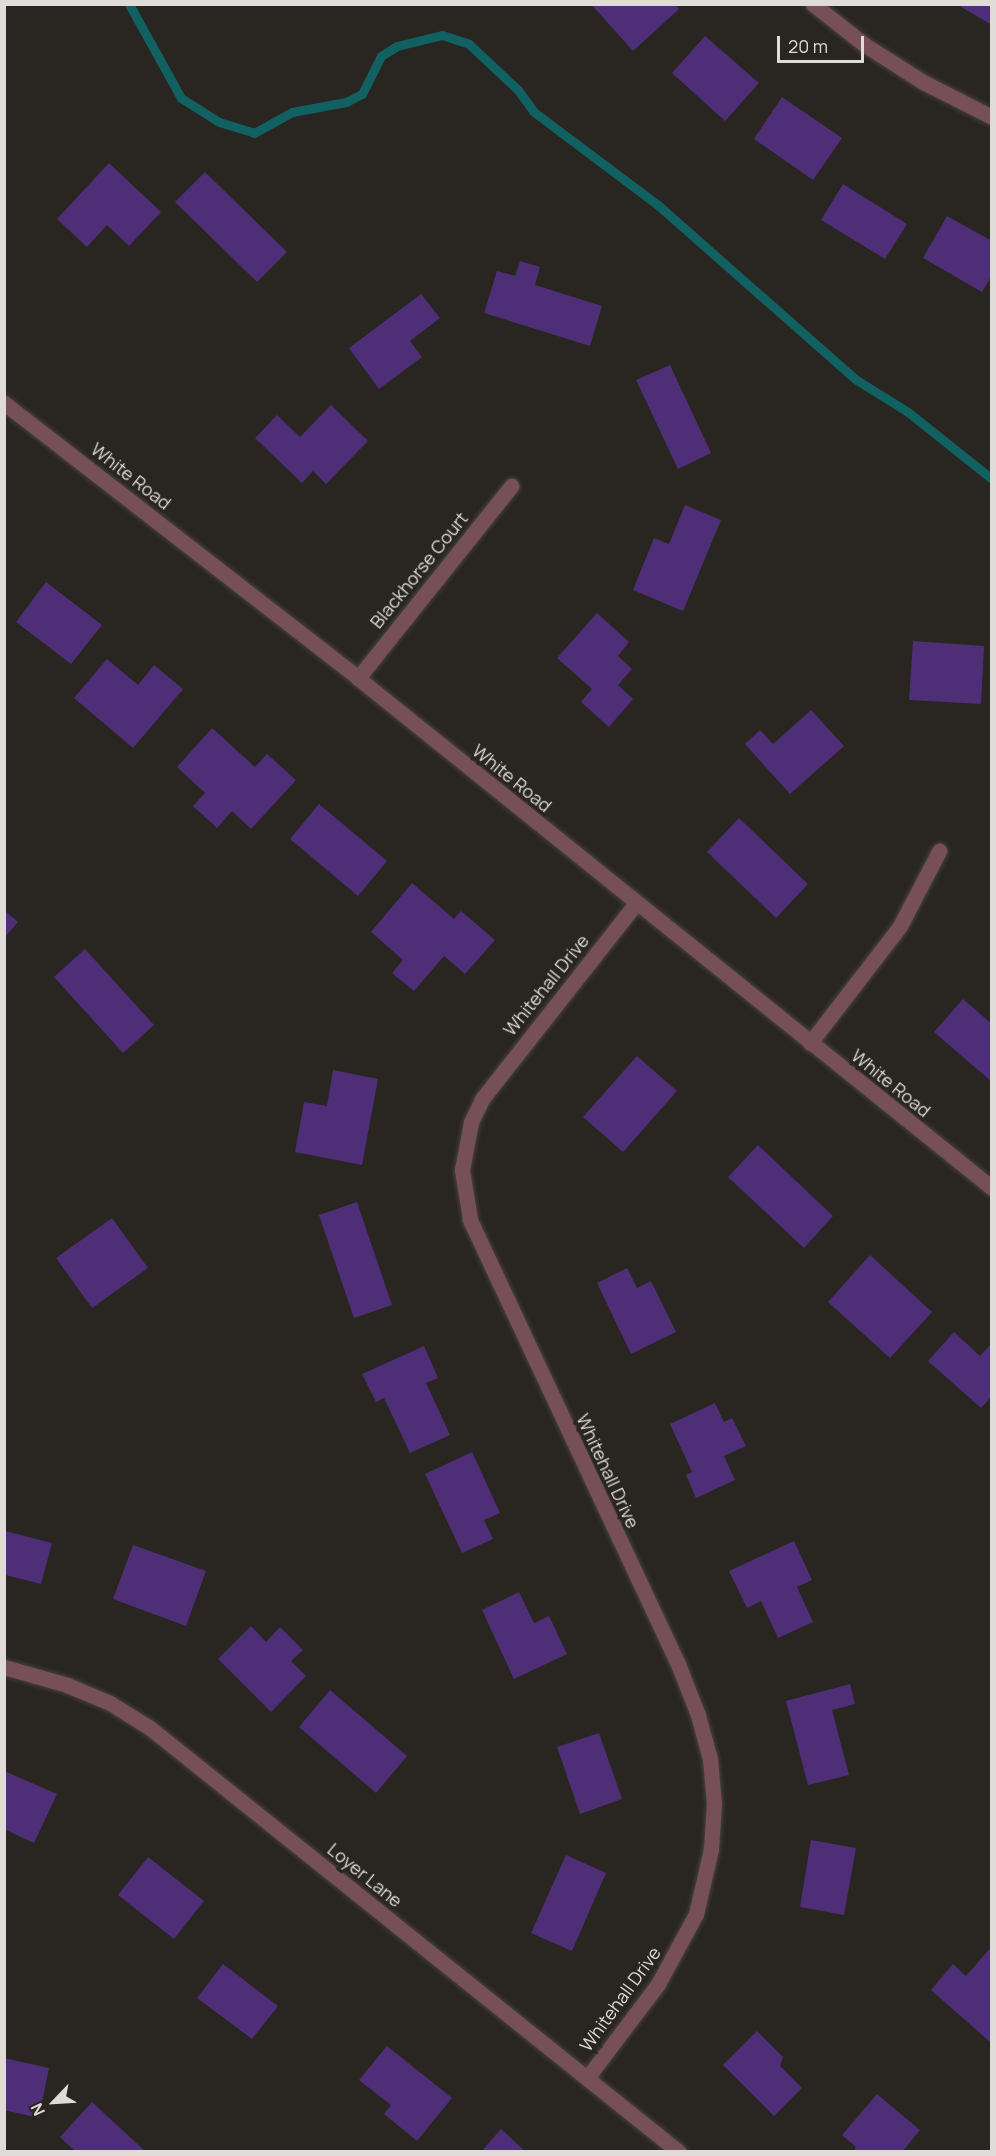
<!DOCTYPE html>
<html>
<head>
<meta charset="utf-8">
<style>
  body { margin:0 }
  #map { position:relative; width:996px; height:2156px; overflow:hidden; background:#292520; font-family:Manrope,sans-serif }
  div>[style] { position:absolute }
  .stream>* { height:9px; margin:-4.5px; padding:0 4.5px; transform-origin:4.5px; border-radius:4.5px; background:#116163 }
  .building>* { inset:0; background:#4e2f77 }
  .roads { filter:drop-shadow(0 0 2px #46423d) drop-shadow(0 0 2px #46423d) }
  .minor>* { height:15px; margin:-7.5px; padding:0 7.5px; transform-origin:7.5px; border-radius:7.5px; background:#775057 }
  span { translate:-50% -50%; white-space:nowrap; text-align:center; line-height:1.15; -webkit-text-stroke:6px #292520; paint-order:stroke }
  .street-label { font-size:18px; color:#dedbd8 }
  .frame { position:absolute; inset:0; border:6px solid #dedbd8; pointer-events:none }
  .north { position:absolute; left:24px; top:2072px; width:60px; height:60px; -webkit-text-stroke:4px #292520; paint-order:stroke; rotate:245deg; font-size:16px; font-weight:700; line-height:24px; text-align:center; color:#dedbd8 }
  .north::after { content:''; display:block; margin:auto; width:21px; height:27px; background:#dedbd8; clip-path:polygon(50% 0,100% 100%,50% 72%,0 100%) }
  .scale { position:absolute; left:777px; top:36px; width:87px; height:27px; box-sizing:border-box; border:3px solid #dedbd8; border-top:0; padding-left:8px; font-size:18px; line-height:21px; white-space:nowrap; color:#dedbd8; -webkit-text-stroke:4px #292520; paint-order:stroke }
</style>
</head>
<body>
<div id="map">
  <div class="stream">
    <i style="left:129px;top:4px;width:107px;rotate:61deg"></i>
    <i style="left:181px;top:98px;width:45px;rotate:32.3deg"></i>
    <i style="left:219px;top:122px;width:37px;rotate:17deg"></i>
    <i style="left:254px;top:133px;width:43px;rotate:-28.9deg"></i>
    <i style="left:292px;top:112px;width:55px;rotate:-10.5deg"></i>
    <i style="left:346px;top:102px;width:18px;rotate:-27deg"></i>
    <i style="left:362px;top:94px;width:42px;rotate:-63.4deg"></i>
    <i style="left:381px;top:56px;width:19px;rotate:-32deg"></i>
    <i style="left:397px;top:46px;width:46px;rotate:-13.7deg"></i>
    <i style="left:442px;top:35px;width:28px;rotate:18deg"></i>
    <i style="left:469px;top:44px;width:67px;rotate:43.2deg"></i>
    <i style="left:518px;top:90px;width:27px;rotate:54deg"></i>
    <i style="left:534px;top:112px;width:156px;rotate:36.9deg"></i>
    <i style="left:659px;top:206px;width:261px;rotate:41.4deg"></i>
    <i style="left:855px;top:379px;width:62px;rotate:31.9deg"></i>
    <i style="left:908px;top:412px;width:107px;rotate:38.6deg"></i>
  </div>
  <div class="building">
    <i style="clip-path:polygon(591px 4px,675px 4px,679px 9px,633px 51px)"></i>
    <i style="clip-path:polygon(962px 4px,992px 4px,992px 25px,961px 7px)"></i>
    <i style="clip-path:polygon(705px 36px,759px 83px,725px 121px,672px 73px)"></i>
    <i style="clip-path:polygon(782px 97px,842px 138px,813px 180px,754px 139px)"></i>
    <i style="clip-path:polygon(109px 163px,161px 212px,129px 246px,107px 225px,87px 247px,57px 219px)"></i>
    <i style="clip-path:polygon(205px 172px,287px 252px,257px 282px,175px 202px)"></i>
    <i style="clip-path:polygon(843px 184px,907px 224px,885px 259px,821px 220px)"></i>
    <i style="clip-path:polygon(947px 216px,992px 241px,992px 275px,982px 292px,923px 258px)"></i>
    <i style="clip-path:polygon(520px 261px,540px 267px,535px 285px,602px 306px,590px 346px,484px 313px,497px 271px,515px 276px)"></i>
    <i style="clip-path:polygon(421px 294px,440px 318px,410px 341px,422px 357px,379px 389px,349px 348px)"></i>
    <i style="clip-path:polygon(670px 365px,711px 453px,678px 469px,636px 380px)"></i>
    <i style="clip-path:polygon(331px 405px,368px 441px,326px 484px,313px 471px,302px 483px,255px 438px,277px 415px,300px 437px)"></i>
    <i style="clip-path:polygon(685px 505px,721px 520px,683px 611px,633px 590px,654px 538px,669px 544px)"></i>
    <i style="clip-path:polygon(46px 582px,102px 625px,71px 664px,16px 622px)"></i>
    <i style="clip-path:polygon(597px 613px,629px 642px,618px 656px,632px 669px,618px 685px,633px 699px,609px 727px,581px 702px,592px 689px,557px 658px)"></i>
    <i style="clip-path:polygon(913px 641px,984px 646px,981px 704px,909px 700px)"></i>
    <i style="clip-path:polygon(107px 659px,138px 685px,154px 665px,183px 689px,133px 748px,74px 698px)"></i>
    <i style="clip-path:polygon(811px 710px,844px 746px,790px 794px,745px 744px,760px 730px,773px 744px)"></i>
    <i style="clip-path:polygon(212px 728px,255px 767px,267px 754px,296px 780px,251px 829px,232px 811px,217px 828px,193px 806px,205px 793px,177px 767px)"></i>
    <i style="clip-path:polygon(319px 804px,387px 861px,358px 896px,290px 839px)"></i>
    <i style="clip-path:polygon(739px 818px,808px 884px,776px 918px,707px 852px)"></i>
    <i style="clip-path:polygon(412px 883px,454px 919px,461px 911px,495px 940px,465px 974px,444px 956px,414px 991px,392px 973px,403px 960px,371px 932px)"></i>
    <i style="clip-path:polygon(4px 910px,18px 922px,4px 938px)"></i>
    <i style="clip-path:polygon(85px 949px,154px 1025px,123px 1053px,54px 977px)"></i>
    <i style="clip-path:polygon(963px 999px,992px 1024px,992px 1082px,934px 1032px)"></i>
    <i style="clip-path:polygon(637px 1056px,677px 1091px,623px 1152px,583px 1117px)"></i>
    <i style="clip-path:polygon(333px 1070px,378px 1079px,362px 1165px,295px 1152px,304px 1102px,327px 1106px)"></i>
    <i style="clip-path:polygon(758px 1145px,833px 1216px,804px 1248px,728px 1177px)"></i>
    <i style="clip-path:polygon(357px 1202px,392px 1305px,354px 1318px,319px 1215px)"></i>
    <i style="clip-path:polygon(112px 1218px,148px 1268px,92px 1308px,56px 1258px)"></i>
    <i style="clip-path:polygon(870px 1255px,932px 1312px,890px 1358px,828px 1302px)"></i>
    <i style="clip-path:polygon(627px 1268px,637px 1288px,651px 1281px,676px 1332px,631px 1354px,597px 1283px)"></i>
    <i style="clip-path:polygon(954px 1332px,980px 1356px,992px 1343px,992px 1396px,981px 1408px,928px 1361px)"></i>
    <i style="clip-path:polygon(424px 1346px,438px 1378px,426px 1383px,450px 1435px,410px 1453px,384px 1398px,376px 1402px,362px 1374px)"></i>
    <i style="clip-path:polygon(715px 1403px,724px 1422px,732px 1418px,746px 1446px,724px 1456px,735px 1480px,696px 1498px,686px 1475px,692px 1472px,670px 1424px)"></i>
    <i style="clip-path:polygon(472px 1452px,500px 1513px,484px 1520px,493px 1539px,462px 1553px,425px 1474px)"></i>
    <i style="clip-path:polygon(5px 1531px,52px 1543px,41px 1584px,5px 1575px)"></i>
    <i style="clip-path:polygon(794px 1541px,812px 1580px,797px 1587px,813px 1622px,778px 1638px,761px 1601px,747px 1608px,729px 1571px)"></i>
    <i style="clip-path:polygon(133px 1545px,206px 1571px,186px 1626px,113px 1599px)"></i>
    <i style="clip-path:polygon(519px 1592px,534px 1623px,549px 1616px,567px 1654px,514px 1679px,482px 1610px)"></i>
    <i style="clip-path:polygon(251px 1626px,266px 1642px,280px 1627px,303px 1650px,291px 1661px,306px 1676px,271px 1712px,218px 1659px)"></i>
    <i style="clip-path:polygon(850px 1684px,855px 1704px,832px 1710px,849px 1775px,808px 1785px,786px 1701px)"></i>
    <i style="clip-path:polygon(330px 1690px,407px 1756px,376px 1793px,299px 1727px)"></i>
    <i style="clip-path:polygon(599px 1733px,622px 1799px,580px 1814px,557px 1747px)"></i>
    <i style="clip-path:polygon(4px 1771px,57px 1794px,34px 1843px,4px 1829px)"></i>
    <i style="clip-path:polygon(811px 1840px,856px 1848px,844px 1915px,800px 1907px)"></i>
    <i style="clip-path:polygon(566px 1855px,606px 1873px,572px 1951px,531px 1933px)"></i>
    <i style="clip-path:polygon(148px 1857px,204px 1901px,174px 1939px,118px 1895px)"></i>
    <i style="clip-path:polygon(992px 1946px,992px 2039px,989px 2041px,931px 1990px,953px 1964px,966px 1976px)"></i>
    <i style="clip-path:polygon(223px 1964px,278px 2006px,252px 2039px,197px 1998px)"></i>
    <i style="clip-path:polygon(757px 2031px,783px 2057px,780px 2066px,802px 2088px,774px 2116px,723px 2065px)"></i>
    <i style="clip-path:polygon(387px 2046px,452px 2098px,417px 2141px,384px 2114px,391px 2105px,359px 2080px)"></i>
    <i style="clip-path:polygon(4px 2058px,49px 2068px,39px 2118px,4px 2110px)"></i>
    <i style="clip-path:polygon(877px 2094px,920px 2130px,902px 2152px,853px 2152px,856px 2147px,842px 2135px)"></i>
    <i style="clip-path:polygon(92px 2102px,146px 2152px,76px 2152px,60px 2137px)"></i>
    <i style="clip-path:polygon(501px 2129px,526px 2152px,481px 2152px)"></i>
  </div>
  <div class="roads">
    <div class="minor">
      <i style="left:813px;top:4px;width:66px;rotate:38.3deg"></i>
      <i style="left:865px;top:45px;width:69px;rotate:32.5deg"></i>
      <i style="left:923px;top:82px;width:77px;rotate:26.9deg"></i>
      <i style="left:4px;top:403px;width:448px;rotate:37.8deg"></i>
      <i style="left:358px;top:678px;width:814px;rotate:38.81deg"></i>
      <i style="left:358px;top:678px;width:246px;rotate:-51.4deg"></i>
      <i style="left:810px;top:1043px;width:148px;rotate:-52.4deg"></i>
      <i style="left:900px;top:926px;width:85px;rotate:-62.5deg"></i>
      <i style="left:4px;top:1667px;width:66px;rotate:15.9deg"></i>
      <i style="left:67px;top:1685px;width:47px;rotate:22.7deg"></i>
      <i style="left:110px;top:1703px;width:47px;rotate:32deg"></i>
      <i style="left:150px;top:1728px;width:678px;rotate:38.71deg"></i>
      <i style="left:587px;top:2078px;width:118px;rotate:-52.9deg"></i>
      <i style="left:658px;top:1984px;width:80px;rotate:-61.5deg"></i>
      <i style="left:696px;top:1914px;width:67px;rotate:-77deg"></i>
      <i style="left:711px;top:1849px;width:45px;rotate:-86.2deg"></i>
      <i style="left:714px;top:1804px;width:45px;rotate:-95.1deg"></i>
      <i style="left:710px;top:1759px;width:46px;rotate:-105.3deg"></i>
      <i style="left:698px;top:1715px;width:55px;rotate:-111.4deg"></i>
      <i style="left:678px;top:1664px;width:491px;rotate:-115.1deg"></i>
      <i style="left:470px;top:1219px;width:50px;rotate:-99.3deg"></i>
      <i style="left:462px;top:1170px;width:49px;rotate:-79.4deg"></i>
      <i style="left:471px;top:1122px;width:25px;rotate:-64deg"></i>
      <i style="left:482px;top:1099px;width:249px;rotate:-51.8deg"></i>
    </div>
  </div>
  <div class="street-label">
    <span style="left:131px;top:476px;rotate:38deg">White Road</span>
    <span style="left:419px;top:570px;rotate:-51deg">Blackhorse Court</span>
    <span style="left:512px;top:778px;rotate:39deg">White Road</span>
    <span style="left:546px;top:985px;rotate:-51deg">Whitehall Drive</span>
    <span style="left:891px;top:1083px;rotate:39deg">White Road</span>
    <span style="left:608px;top:1471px;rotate:65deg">Whitehall Drive</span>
    <span style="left:365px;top:1875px;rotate:39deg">Loyer Lane</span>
    <span style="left:620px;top:1999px;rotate:-54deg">Whitehall Drive</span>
  </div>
  <div class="frame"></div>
  <div class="north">N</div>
  <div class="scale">20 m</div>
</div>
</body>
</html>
